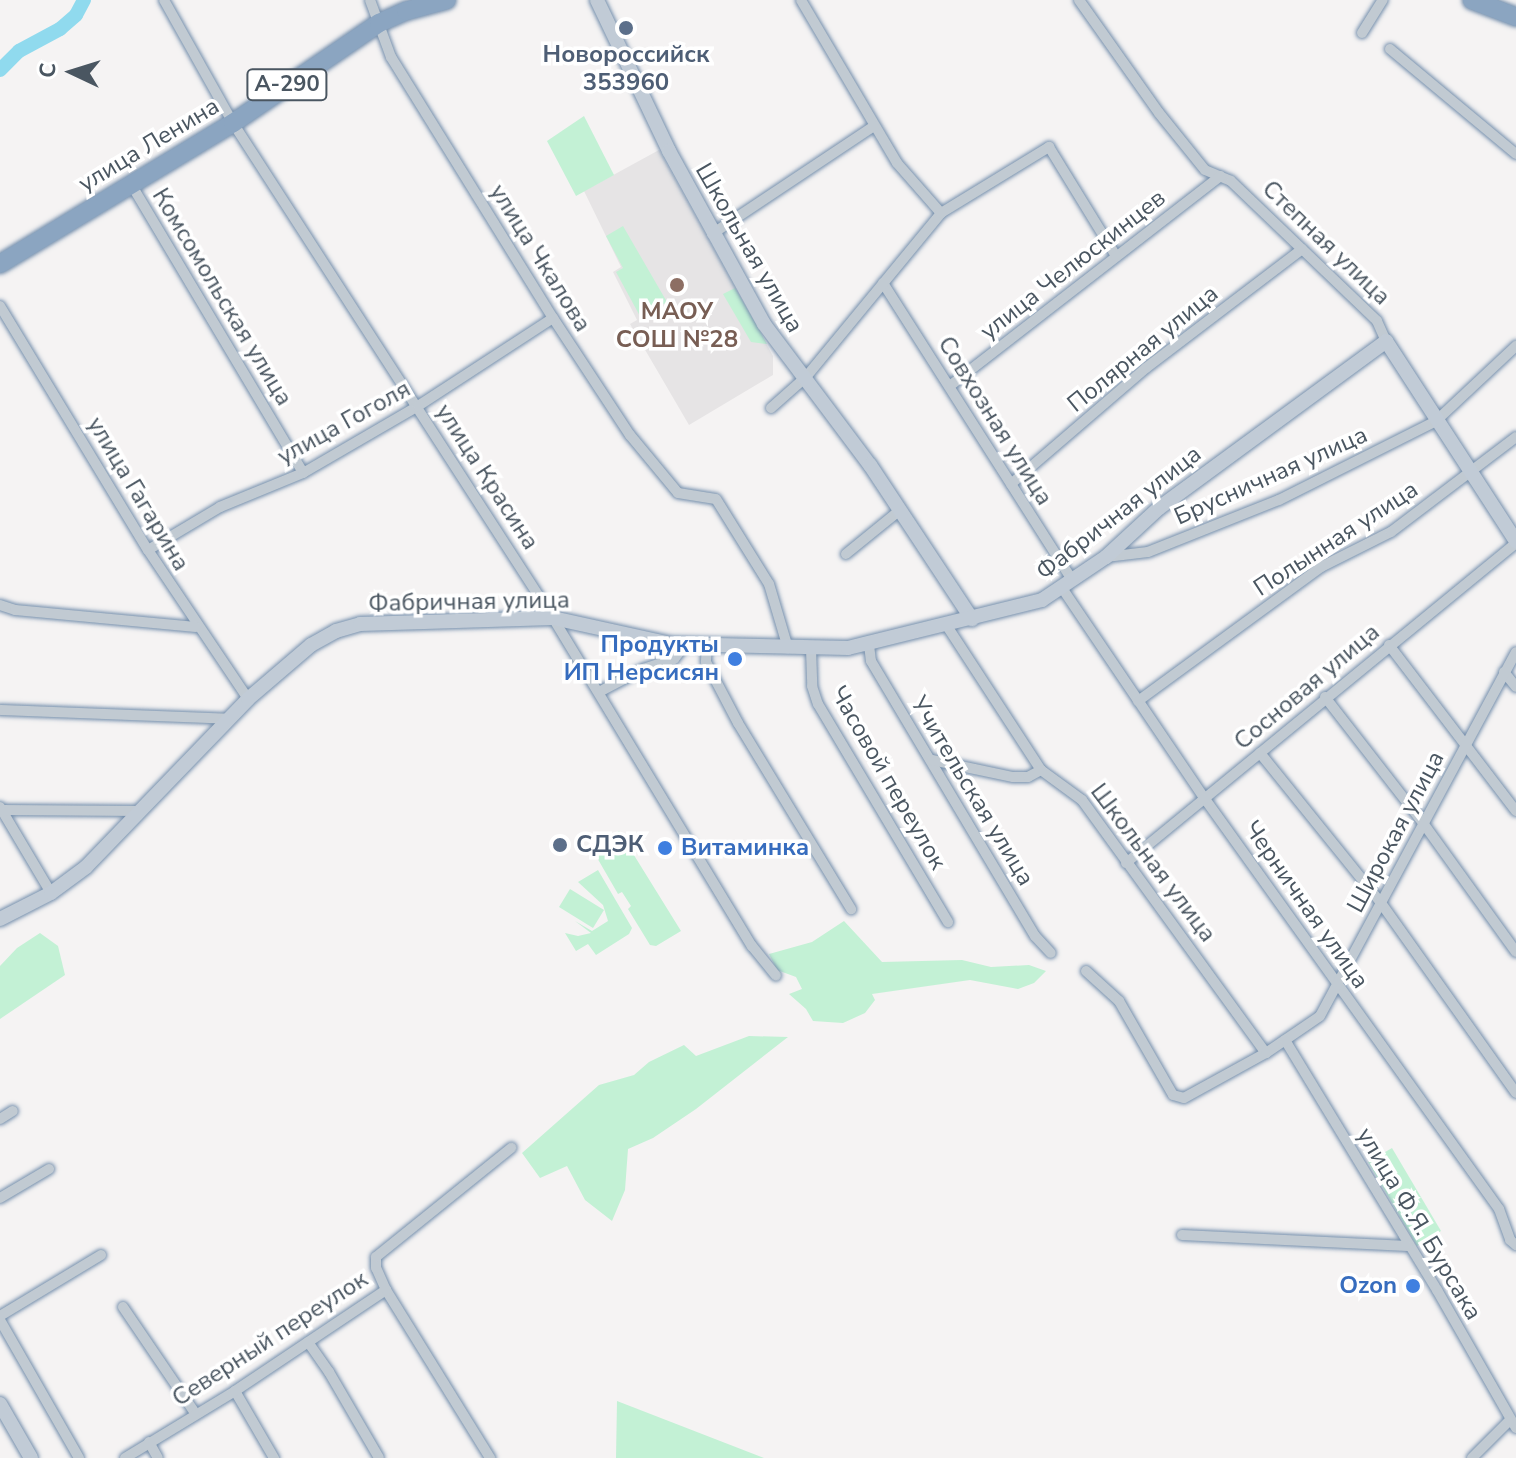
<!DOCTYPE html>
<html>
<head>
<meta charset="utf-8">
<style>
  body { margin:0 }
  #map { position:relative; width:1516px; height:1458px; overflow:hidden; background:#f5f3f3; font-family:"Nunito Sans",sans-serif }
  div>[style] { position:absolute }
  .education>* { inset:0; background:#e6e4e5 }
  .green>* { inset:0; background:#c3f1d5 }
  .river>* { height:14px; margin:-7px; padding:0 7px; transform-origin:7px; border-radius:7px; background:#90daee }
  .roads { filter:drop-shadow(0 0 2px #7690ad) drop-shadow(0 0 2px #7690ad) }
  .street>* { height:10px; margin:-5px; padding:0 5px; transform-origin:5px; border-radius:5px; background:#c1cad2 }
  .secondary>* { height:14px; margin:-7px; padding:0 7px; transform-origin:7px; border-radius:7px; background:#c1cbd6 }
  .highway>* { height:18px; margin:-9px; padding:0 9px; transform-origin:9px; border-radius:9px; background:#8ba5c1 }
  .dots>* { width:22px; height:22px; translate:-50% -50%; box-sizing:border-box; border:4px solid #fff; border-radius:50% }
  span { translate:-50% -50%; white-space:nowrap; text-align:center; line-height:1.15; -webkit-text-stroke:7px #fff; paint-order:stroke }
  .shield-label span { padding:2px 6px; background:#fff; border:2px solid; border-radius:6px; -webkit-text-stroke-width:0 }
  .shield-label { font-size:22px; color:#4a5661; font-weight:700 }
  .service-label { font-size:24px; color:#4e5e75; font-weight:700 }
  .left { translate:0 -50%; text-align:left }
  .street-label { font-size:24px; color:#4a5661 }
  .education-label { font-size:24px; color:#785e54; font-weight:700 }
  .shop-label { font-size:24px; color:#366cbe; font-weight:700 }
  .right { translate:-100% -50%; text-align:right }
  .north { position:absolute; left:32px; top:32px; width:80px; height:80px; -webkit-text-stroke:6px #fff; paint-order:stroke; rotate:274deg; font-size:22px; font-weight:700; line-height:32px; text-align:center; color:#4a5661 }
  .north::after { content:''; display:block; margin:auto; width:28px; height:36px; background:#4a5661; clip-path:polygon(50% 0,100% 100%,50% 72%,0 100%) }
</style>
</head>
<body>
<div id="map">
  <div class="education">
    <i style="clip-path:polygon(659px 150px,773px 356px,773px 375px,689px 425px,630px 324px,637px 320px,613px 272px,621px 267px,584px 191px)"></i>
  </div>
  <div class="green">
    <i style="clip-path:polygon(584px 116px,614px 175px,576px 196px,547px 141px)"></i>
    <i style="clip-path:polygon(623px 226px,667px 302px,641px 318px,616px 272px,623px 268px,606px 236px)"></i>
    <i style="clip-path:polygon(735px 288px,760px 331px,767px 344px,751px 342px,723px 294px)"></i>
    <i style="clip-path:polygon(619px 831px,681px 931px,656px 946px,650px 945px,628px 909px,631px 906px,622px 892px,618px 894px,592px 849px)"></i>
    <i style="clip-path:polygon(598px 870px,632px 928px,629px 934px,596px 955px,588px 944px,576px 951px,565px 933px,578px 936px,591px 933px,575px 921px,592px 931px,608px 921px,603px 905px,578px 882px)"></i>
    <i style="clip-path:polygon(570px 889px,604px 910px,593px 928px,559px 907px)"></i>
    <i style="clip-path:polygon(844px 921px,882px 962px,962px 960px,991px 967px,1029px 965px,1046px 971px,1034px 983px,1018px 989px,970px 980px,872px 994px,875px 1000px,865px 1013px,843px 1023px,813px 1021px,806px 1009px,789px 994px,802px 989px,796px 977px,777px 970px,769px 954px,812px 942px)"></i>
    <i style="clip-path:polygon(40px 933px,58px 946px,65px 975px,0 1019px,0 966px,17px 948px)"></i>
    <i style="clip-path:polygon(749px 1036px,788px 1037px,696px 1109px,653px 1138px,628px 1149px,625px 1190px,612px 1221px,585px 1200px,567px 1166px,540px 1178px,522px 1153px,599px 1085px,634px 1075px,649px 1062px,684px 1045px,696px 1056px)"></i>
    <i style="clip-path:polygon(1392px 1148px,1441px 1231px,1417px 1246px,1368px 1162px)"></i>
    <i style="clip-path:polygon(617px 1401px,764px 1458px,616px 1458px)"></i>
  </div>
  <div class="river">
    <i style="left:0;top:70px;width:27px;rotate:-45deg"></i>
    <i style="left:19px;top:51px;width:47px;rotate:-28.2deg"></i>
    <i style="left:60px;top:29px;width:21px;rotate:-41deg"></i>
    <i style="left:76px;top:15px;width:17px;rotate:-62deg"></i>
  </div>
  <div class="roads">
    <div class="street">
      <i style="left:164px;top:0;width:141px;rotate:60.7deg"></i>
      <i style="left:233px;top:123px;width:589px;rotate:57.12deg"></i>
      <i style="left:553px;top:618px;width:384px;rotate:58.8deg"></i>
      <i style="left:752px;top:946px;width:38px;rotate:51deg"></i>
      <i style="left:370px;top:0;width:61px;rotate:69.8deg"></i>
      <i style="left:391px;top:57px;width:307px;rotate:58.2deg"></i>
      <i style="left:553px;top:318px;width:140px;rotate:56.7deg"></i>
      <i style="left:630px;top:435px;width:75px;rotate:50.4deg"></i>
      <i style="left:678px;top:493px;width:38px;rotate:9deg"></i>
      <i style="left:716px;top:499px;width:100px;rotate:58.1deg"></i>
      <i style="left:769px;top:584px;width:67px;rotate:73.5deg"></i>
      <i style="left:801px;top:0;width:189px;rotate:59.5deg"></i>
      <i style="left:897px;top:163px;width:67px;rotate:48.7deg"></i>
      <i style="left:1079px;top:0;width:138px;rotate:54.7deg"></i>
      <i style="left:1159px;top:113px;width:73px;rotate:51.1deg"></i>
      <i style="left:1205px;top:170px;width:28px;rotate:23deg"></i>
      <i style="left:1231px;top:181px;width:98px;rotate:43.8deg"></i>
      <i style="left:1302px;top:249px;width:104px;rotate:43.8deg"></i>
      <i style="left:1377px;top:321px;width:22px;rotate:66deg"></i>
      <i style="left:1362px;top:33px;width:39px;rotate:-58deg"></i>
      <i style="left:1390px;top:49px;width:164px;rotate:39.8deg"></i>
      <i style="left:131px;top:184px;width:336px;rotate:59.2deg"></i>
      <i style="left:712px;top:234px;width:195px;rotate:-33.7deg"></i>
      <i style="left:883px;top:283px;width:353px;rotate:57.5deg"></i>
      <i style="left:0;top:306px;width:285px;rotate:58.8deg"></i>
      <i style="left:148px;top:550px;width:179px;rotate:56.1deg"></i>
      <i style="left:951px;top:385px;width:341px;rotate:-37.8deg"></i>
      <i style="left:771px;top:408px;width:47px;rotate:-41.5deg"></i>
      <i style="left:806px;top:377px;width:212px;rotate:-50.5deg"></i>
      <i style="left:941px;top:213px;width:127px;rotate:-31.4deg"></i>
      <i style="left:1049px;top:147px;width:128px;rotate:58.4deg"></i>
      <i style="left:1011px;top:484px;width:178px;rotate:-40.7deg"></i>
      <i style="left:1146px;top:368px;width:196px;rotate:-37.3deg"></i>
      <i style="left:148px;top:550px;width:84px;rotate:-30.8deg"></i>
      <i style="left:220px;top:507px;width:90px;rotate:-22.3deg"></i>
      <i style="left:303px;top:473px;width:133px;rotate:-30.2deg"></i>
      <i style="left:418px;top:406px;width:161px;rotate:-33.1deg"></i>
      <i style="left:846px;top:554px;width:70px;rotate:-39.2deg"></i>
      <i style="left:1106px;top:557px;width:42px;rotate:-6.8deg"></i>
      <i style="left:1148px;top:552px;width:141px;rotate:-21.7deg"></i>
      <i style="left:1279px;top:500px;width:176px;rotate:-26.7deg"></i>
      <i style="left:1436px;top:421px;width:110px;rotate:-43.2deg"></i>
      <i style="left:1062px;top:588px;width:255px;rotate:55.9deg"></i>
      <i style="left:1205px;top:799px;width:505px;rotate:54.36deg"></i>
      <i style="left:1499px;top:1209px;width:33px;rotate:70deg"></i>
      <i style="left:1510px;top:1240px;width:8px;rotate:40deg"></i>
      <i style="left:0;top:605px;width:16px;rotate:18deg"></i>
      <i style="left:15px;top:610px;width:182px;rotate:5.4deg"></i>
      <i style="left:947px;top:626px;width:172px;rotate:56.9deg"></i>
      <i style="left:1041px;top:770px;width:51px;rotate:36.2deg"></i>
      <i style="left:1082px;top:800px;width:313px;rotate:54deg"></i>
      <i style="left:869px;top:645px;width:16px;rotate:83deg"></i>
      <i style="left:871px;top:661px;width:320px;rotate:59.2deg"></i>
      <i style="left:1035px;top:936px;width:23px;rotate:47deg"></i>
      <i style="left:1389px;top:645px;width:209px;rotate:52.6deg"></i>
      <i style="left:707px;top:646px;width:16px;rotate:94deg"></i>
      <i style="left:706px;top:662px;width:69px;rotate:62.3deg"></i>
      <i style="left:738px;top:723px;width:218px;rotate:58.7deg"></i>
      <i style="left:811px;top:649px;width:37px;rotate:88deg"></i>
      <i style="left:812px;top:686px;width:19px;rotate:72deg"></i>
      <i style="left:818px;top:704px;width:254px;rotate:59.2deg"></i>
      <i style="left:1504px;top:672px;width:19px;rotate:51deg"></i>
      <i style="left:599px;top:692px;width:50px;rotate:-27.6deg"></i>
      <i style="left:643px;top:669px;width:33px;rotate:-18deg"></i>
      <i style="left:674px;top:659px;width:18px;rotate:-52deg"></i>
      <i style="left:1325px;top:697px;width:160px;rotate:52.1deg"></i>
      <i style="left:1423px;top:823px;width:159px;rotate:54.2deg"></i>
      <i style="left:1138px;top:701px;width:227px;rotate:-36.2deg"></i>
      <i style="left:1321px;top:567px;width:78px;rotate:-26.6deg"></i>
      <i style="left:1391px;top:532px;width:157px;rotate:-37.2deg"></i>
      <i style="left:0;top:710px;width:230px;rotate:2.2deg"></i>
      <i style="left:1260px;top:753px;width:193px;rotate:51.1deg"></i>
      <i style="left:1381px;top:903px;width:233px;rotate:54.6deg"></i>
      <i style="left:932px;top:760px;width:83px;rotate:11.9deg"></i>
      <i style="left:1013px;top:777px;width:15px"></i>
      <i style="left:1028px;top:777px;width:15px;rotate:-28deg"></i>
      <i style="left:0;top:807px;width:100px;rotate:59.3deg"></i>
      <i style="left:2px;top:810px;width:139px;rotate:0.4deg"></i>
      <i style="left:1126px;top:863px;width:504px;rotate:-39.37deg"></i>
      <i style="left:1086px;top:971px;width:45px;rotate:42.3deg"></i>
      <i style="left:1119px;top:1001px;width:108px;rotate:60.1deg"></i>
      <i style="left:1173px;top:1095px;width:11px;rotate:15deg"></i>
      <i style="left:1184px;top:1098px;width:94px;rotate:-28.8deg"></i>
      <i style="left:1266px;top:1053px;width:65px;rotate:-34.4deg"></i>
      <i style="left:1320px;top:1016px;width:413px;rotate:-61.7deg"></i>
      <i style="left:1285px;top:1040px;width:293px;rotate:58.7deg"></i>
      <i style="left:1437px;top:1290px;width:159px;rotate:60.2deg"></i>
      <i style="left:0;top:1119px;width:15px;rotate:-32deg"></i>
      <i style="left:0;top:1198px;width:57px;rotate:-30.6deg"></i>
      <i style="left:1182px;top:1235px;width:226px;rotate:2.8deg"></i>
      <i style="left:386px;top:1290px;width:198px;rotate:58.2deg"></i>
      <i style="left:123px;top:1307px;width:128px;rotate:55.8deg"></i>
      <i style="left:0;top:1316px;width:118px;rotate:-31.1deg"></i>
      <i style="left:0;top:1320px;width:159px;rotate:60.2deg"></i>
      <i style="left:308px;top:1342px;width:37px;rotate:55deg"></i>
      <i style="left:329px;top:1372px;width:99px;rotate:59.8deg"></i>
      <i style="left:235px;top:1391px;width:78px;rotate:59.8deg"></i>
      <i style="left:149px;top:1442px;width:18px;rotate:61deg"></i>
      <i style="left:125px;top:1458px;width:129px;rotate:-31.3deg"></i>
      <i style="left:235px;top:1391px;width:182px;rotate:-33.8deg"></i>
      <i style="left:386px;top:1290px;width:24px;rotate:-114deg"></i>
      <i style="left:376px;top:1268px;width:11px;rotate:-90deg"></i>
      <i style="left:376px;top:1257px;width:174px;rotate:-38.9deg"></i>
      <i style="left:1472px;top:1458px;width:52px;rotate:-45deg"></i>
    </div>
    <div class="secondary">
      <i style="left:597px;top:0;width:167px;rotate:64.5deg"></i>
      <i style="left:669px;top:151px;width:197px;rotate:61.2deg"></i>
      <i style="left:764px;top:324px;width:176px;rotate:53.1deg"></i>
      <i style="left:870px;top:465px;width:185px;rotate:56.5deg"></i>
      <i style="left:0;top:919px;width:57px;rotate:-27deg"></i>
      <i style="left:51px;top:893px;width:44px;rotate:-36.6deg"></i>
      <i style="left:86px;top:867px;width:233px;rotate:-46deg"></i>
      <i style="left:248px;top:699px;width:83px;rotate:-40.6deg"></i>
      <i style="left:311px;top:645px;width:29px;rotate:-29deg"></i>
      <i style="left:336px;top:631px;width:25px;rotate:-16deg"></i>
      <i style="left:360px;top:624px;width:193px;rotate:-1.8deg"></i>
      <i style="left:553px;top:618px;width:121px;rotate:12.4deg"></i>
      <i style="left:671px;top:644px;width:177px;rotate:1.3deg"></i>
      <i style="left:848px;top:648px;width:200px;rotate:-13.9deg"></i>
      <i style="left:1042px;top:600px;width:77px;rotate:-33.9deg"></i>
      <i style="left:1106px;top:557px;width:72px;rotate:-42.8deg"></i>
      <i style="left:1159px;top:508px;width:282px;rotate:-36.3deg"></i>
      <i style="left:1386px;top:341px;width:239px;rotate:57deg"></i>
      <i style="left:0;top:1404px;width:62px;rotate:60.1deg"></i>
    </div>
    <div class="highway">
      <i style="left:1472px;top:0;width:47px;rotate:21.1deg"></i>
      <i style="left:0;top:264px;width:272px;rotate:-31.2deg"></i>
      <i style="left:233px;top:123px;width:177px;rotate:-34.4deg"></i>
      <i style="left:379px;top:23px;width:30px;rotate:-24deg"></i>
      <i style="left:406px;top:11px;width:42px;rotate:-15deg"></i>
    </div>
  </div>
  <div class="dots">
    <i style="left:626px;top:28px;background:#5c6f8a"></i>
    <i style="left:677px;top:285px;background:#8d6e63"></i>
    <i style="left:735px;top:659px;background:#3f7fe0"></i>
    <i style="left:560px;top:845px;background:#5c6f8a"></i>
    <i style="left:665px;top:848px;background:#3f7fe0"></i>
    <i style="left:1413px;top:1286px;background:#3f7fe0"></i>
  </div>
  <div class="shield-label">
    <span style="left:287px;top:85px">А-290</span>
  </div>
  <div class="service-label">
    <span style="left:626px;top:69px">Новороссийск<br>353960</span>
    <span class="left" style="left:576px;top:845px">СДЭК</span>
  </div>
  <div class="street-label">
    <span style="left:149px;top:145px;rotate:-31deg">улица Ленина</span>
    <span style="left:1326px;top:243px;rotate:44deg">Степная улица</span>
    <span style="left:749px;top:248px;rotate:60deg">Школьная улица</span>
    <span style="left:540px;top:258px;rotate:58deg">улица Чкалова</span>
    <span style="left:1073px;top:265px;rotate:-38deg">улица Челюскинцев</span>
    <span style="left:222px;top:297px;rotate:59deg">Комсомольская улица</span>
    <span style="left:1143px;top:349px;rotate:-39deg">Полярная улица</span>
    <span style="left:995px;top:421px;rotate:58deg">Совхозная улица</span>
    <span style="left:344px;top:423px;rotate:-29deg">улица Гоголя</span>
    <span style="left:1271px;top:476px;rotate:-24deg">Брусничная улица</span>
    <span style="left:487px;top:477px;rotate:57deg">улица Красина</span>
    <span style="left:138px;top:494px;rotate:59deg">улица Гагарина</span>
    <span style="left:1119px;top:513px;rotate:-38deg">Фабричная улица</span>
    <span style="left:1336px;top:539px;rotate:-33deg">Полынная улица</span>
    <span style="left:469px;top:602px;rotate:-1deg">Фабричная улица</span>
    <span style="left:1307px;top:687px;rotate:-40deg">Сосновая улица</span>
    <span style="left:888px;top:778px;rotate:60deg">Часовой переулок</span>
    <span style="left:972px;top:791px;rotate:59deg">Учительская улица</span>
    <span style="left:1396px;top:832px;rotate:-62deg">Широкая улица</span>
    <span style="left:1153px;top:863px;rotate:53deg">Школьная улица</span>
    <span style="left:1306px;top:905px;rotate:55deg">Черничная улица</span>
    <span style="left:1419px;top:1224px;rotate:59deg">улица Ф.Я. Бурсака</span>
    <span style="left:270px;top:1339px;rotate:-33deg">Северный переулок</span>
  </div>
  <div class="education-label">
    <span style="left:677px;top:326px">МАОУ<br>СОШ №28</span>
  </div>
  <div class="shop-label">
    <span class="right" style="left:719px;top:659px">Продукты<br>ИП Нерсисян</span>
    <span class="left" style="left:681px;top:848px">Витаминка</span>
    <span class="right" style="left:1397px;top:1286px">Ozon</span>
  </div>
  <div class="north">С</div>
</div>
</body>
</html>
